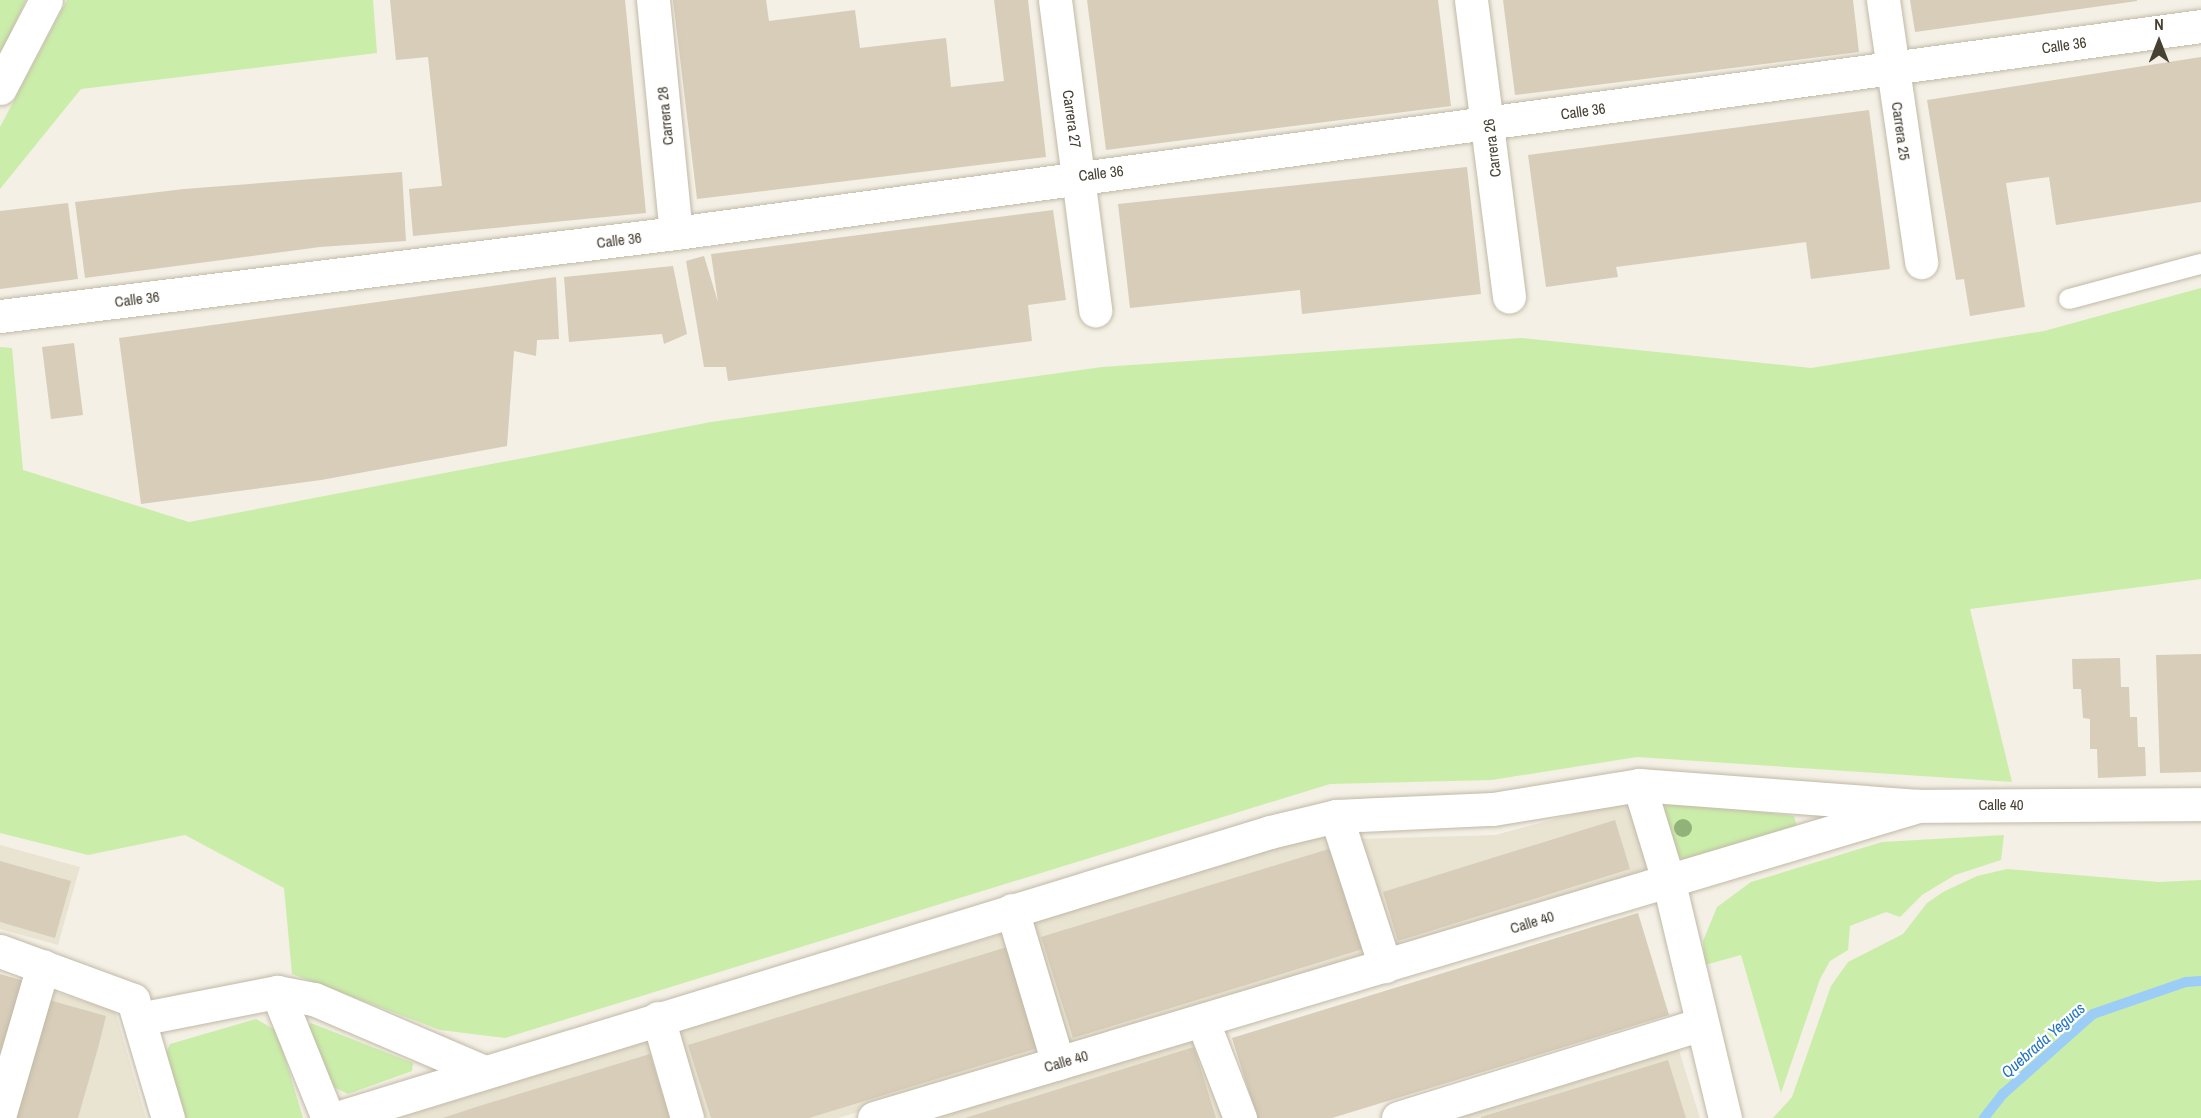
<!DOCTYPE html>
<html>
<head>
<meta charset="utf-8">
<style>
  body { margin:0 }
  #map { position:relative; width:2201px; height:1118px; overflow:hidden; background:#f4f0e5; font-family:"Archivo Narrow",sans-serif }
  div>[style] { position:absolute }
  .residential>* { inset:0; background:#e9e3d2 }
  .green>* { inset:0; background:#cbedaa }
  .stream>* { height:10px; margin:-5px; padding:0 5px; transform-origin:5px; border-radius:5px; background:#9bcdf7 }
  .building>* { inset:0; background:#d7cdb9 }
  .roads { filter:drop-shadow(0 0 2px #c1b9a7) drop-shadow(0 0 2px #c1b9a7) }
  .lane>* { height:20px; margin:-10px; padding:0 10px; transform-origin:10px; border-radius:10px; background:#fff }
  .street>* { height:33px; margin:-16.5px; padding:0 16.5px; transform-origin:16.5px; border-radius:16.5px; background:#fff }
  .trees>* { width:18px; height:18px; margin:-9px; border-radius:50%; background:#91b279 }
  span { translate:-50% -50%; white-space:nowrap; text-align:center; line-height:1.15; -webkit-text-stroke:4.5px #fff; paint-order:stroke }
  .street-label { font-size:15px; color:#474134 }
  .water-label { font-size:16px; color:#2375bd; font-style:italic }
  .north { position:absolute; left:2129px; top:12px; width:60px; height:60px; -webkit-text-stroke:4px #fff; paint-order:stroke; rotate:0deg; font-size:16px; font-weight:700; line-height:24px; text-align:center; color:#474134 }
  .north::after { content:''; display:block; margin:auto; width:21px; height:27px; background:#474134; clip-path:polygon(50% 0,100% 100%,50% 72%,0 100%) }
</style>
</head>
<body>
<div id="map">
  <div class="residential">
    <i style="clip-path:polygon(1628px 800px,1654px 874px,1390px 954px,1357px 839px,1495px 835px)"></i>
    <i style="clip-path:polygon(1334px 830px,1373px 956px,1067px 1050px,1028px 923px)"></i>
    <i style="clip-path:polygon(0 845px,80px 867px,58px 945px,0 929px)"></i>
    <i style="clip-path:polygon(1012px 931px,1049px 1055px,838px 1118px,702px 1118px,675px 1031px)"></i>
    <i style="clip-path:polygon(48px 990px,115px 1011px,146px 1118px,10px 1118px)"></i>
    <i style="clip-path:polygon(1198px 1034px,1231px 1118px,917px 1118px)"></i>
    <i style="clip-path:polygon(653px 1039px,678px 1118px,399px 1118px)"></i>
    <i style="clip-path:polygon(1677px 1044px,1700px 1118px,1434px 1118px)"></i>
  </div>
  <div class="green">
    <i style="clip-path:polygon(0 0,26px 0,0 56px)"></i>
    <i style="clip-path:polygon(67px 0,373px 0,377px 53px,81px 89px,0 189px,0 127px)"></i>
    <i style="clip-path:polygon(2201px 288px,2201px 579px,1970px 609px,2012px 782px,1637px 757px,1492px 780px,1330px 784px,505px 1038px,440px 1030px,292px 974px,284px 888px,185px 835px,88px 855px,0 833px,0 347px,12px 348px,23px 470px,189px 522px,711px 422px,1102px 367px,1521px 338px,1811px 368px,2044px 331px)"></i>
    <i style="clip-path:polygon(1671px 801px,1794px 816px,1797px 827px,1686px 860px,1675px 855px,1662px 809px)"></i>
    <i style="clip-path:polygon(2004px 835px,2001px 860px,1955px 875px,1922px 895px,1900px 917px,1886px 912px,1850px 926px,1848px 950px,1830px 961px,1820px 979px,1781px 1093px,1741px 955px,1705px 965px,1703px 941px,1717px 907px,1751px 882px,1882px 842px)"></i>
    <i style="clip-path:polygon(2007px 869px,2159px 882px,2201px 880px,2201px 1118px,1773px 1118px,1792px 1097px,1831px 986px,1848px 962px,1903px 934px,1927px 903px,1943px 892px,1977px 876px)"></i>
    <i style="clip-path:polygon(256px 1019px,277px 1031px,303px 1118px,184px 1118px,165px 1055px,170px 1044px)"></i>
    <i style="clip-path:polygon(311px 1023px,413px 1063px,412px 1071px,348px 1094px,327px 1084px,306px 1031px)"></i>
  </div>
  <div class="stream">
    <i style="left:1984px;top:1118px;width:31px;rotate:-52deg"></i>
    <i style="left:2003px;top:1094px;width:120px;rotate:-41.6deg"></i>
    <i style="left:2093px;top:1014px;width:98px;rotate:-19deg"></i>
    <i style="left:2186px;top:982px;width:15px;rotate:-4deg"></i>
  </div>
  <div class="building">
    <i style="clip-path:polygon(390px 0,625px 0,646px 213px,413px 236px,409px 189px,442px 186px,428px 57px,396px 60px)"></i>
    <i style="clip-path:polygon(673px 0,766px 0,769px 21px,855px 10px,860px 48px,946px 38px,951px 87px,1004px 81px,994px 0,1028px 0,1046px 157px,697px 199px)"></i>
    <i style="clip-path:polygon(1087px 0,1438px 0,1451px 106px,1106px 150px)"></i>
    <i style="clip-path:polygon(1503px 0,1853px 0,1859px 52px,1515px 95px)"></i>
    <i style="clip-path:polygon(1910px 0,2137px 0,2137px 1px,1915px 32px)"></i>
    <i style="clip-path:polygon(2201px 57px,2201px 202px,2056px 225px,2049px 177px,2006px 183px,2025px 307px,1970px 316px,1964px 279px,1956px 280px,1927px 100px)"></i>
    <i style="clip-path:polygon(1869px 110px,1890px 269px,1811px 279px,1806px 242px,1616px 267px,1618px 277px,1546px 287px,1528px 155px)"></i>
    <i style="clip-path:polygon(1467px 167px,1481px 294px,1302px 314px,1300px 290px,1130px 308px,1118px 204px)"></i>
    <i style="clip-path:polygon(402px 172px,406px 241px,320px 247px,85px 278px,75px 202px,184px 189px)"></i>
    <i style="clip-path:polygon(68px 203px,78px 279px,0 289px,0 211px)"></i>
    <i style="clip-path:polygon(1053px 210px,1066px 300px,1028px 305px,1032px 341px,728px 381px,726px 367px,704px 367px,686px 261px,704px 256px,718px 302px,711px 254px)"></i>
    <i style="clip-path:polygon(673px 266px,687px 334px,664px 344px,662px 334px,569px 342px,564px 277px)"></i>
    <i style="clip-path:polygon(556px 277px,559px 339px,537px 340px,536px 356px,514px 351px,507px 446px,321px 480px,141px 504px,119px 338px)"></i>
    <i style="clip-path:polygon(74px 343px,83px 415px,51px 419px,42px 347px)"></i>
    <i style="clip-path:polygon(2201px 654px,2201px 772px,2160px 773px,2156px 655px)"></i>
    <i style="clip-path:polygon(2120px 658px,2121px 687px,2129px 687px,2130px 717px,2137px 717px,2138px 747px,2145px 747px,2146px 776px,2098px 778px,2097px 749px,2090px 749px,2090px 719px,2083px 718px,2081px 689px,2073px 689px,2072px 659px)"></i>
    <i style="clip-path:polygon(1615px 820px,1630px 869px,1398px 941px,1383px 892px)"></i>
    <i style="clip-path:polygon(1332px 848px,1363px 949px,1073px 1038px,1041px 937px)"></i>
    <i style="clip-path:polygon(0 861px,71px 881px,55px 938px,0 922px)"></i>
    <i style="clip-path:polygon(1638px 913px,1669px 1015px,1332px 1118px,1257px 1118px,1232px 1038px)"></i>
    <i style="clip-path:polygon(1007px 947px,1038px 1048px,809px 1118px,711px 1118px,688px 1045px)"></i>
    <i style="clip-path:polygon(0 974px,28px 982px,0 1077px)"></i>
    <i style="clip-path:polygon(49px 1000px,106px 1016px,98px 1048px,78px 1118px,16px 1118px)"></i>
    <i style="clip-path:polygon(1194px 1047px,1216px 1118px,965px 1118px,1107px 1074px)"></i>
    <i style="clip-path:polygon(650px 1054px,670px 1118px,443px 1118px,476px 1107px)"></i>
    <i style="clip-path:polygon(1668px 1060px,1686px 1118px,1481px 1118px,1481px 1117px)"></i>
  </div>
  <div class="roads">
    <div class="lane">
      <i style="left:2069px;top:299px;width:137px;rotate:-14.9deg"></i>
    </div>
    <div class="street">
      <i style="left:653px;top:0;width:234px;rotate:84.4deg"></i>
      <i style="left:1055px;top:0;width:313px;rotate:82.6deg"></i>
      <i style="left:1471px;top:0;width:299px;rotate:82.7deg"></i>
      <i style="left:1883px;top:0;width:265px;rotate:81.7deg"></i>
      <i style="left:0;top:88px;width:99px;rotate:-62.4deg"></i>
      <i style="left:0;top:316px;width:681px;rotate:-7deg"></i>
      <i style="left:676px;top:233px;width:1539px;rotate:-7.73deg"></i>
      <i style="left:1639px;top:785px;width:102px;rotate:73deg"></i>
      <i style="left:1669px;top:883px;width:242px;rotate:76.6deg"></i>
      <i style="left:1336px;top:816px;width:158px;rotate:71.9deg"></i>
      <i style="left:1012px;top:910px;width:160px;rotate:73.3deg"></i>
      <i style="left:0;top:951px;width:142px;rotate:20.2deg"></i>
      <i style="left:133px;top:1000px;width:123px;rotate:73.5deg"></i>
      <i style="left:277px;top:992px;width:136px;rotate:68deg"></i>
      <i style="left:658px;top:1018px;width:104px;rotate:73.8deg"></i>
      <i style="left:139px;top:1019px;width:141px;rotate:-11.1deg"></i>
      <i style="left:277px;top:992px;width:38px;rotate:11deg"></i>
      <i style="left:314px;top:999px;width:185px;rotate:23.2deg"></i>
      <i style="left:1203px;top:1022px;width:103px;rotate:68.9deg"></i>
      <i style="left:0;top:1113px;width:153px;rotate:-73.7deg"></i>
      <i style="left:337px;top:1118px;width:976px;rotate:-17.04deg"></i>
      <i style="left:1270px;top:832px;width:68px;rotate:-13.6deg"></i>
      <i style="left:1336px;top:816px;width:157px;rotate:-2.6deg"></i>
      <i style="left:1493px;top:809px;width:148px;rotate:-9.3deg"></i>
      <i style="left:1639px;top:785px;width:280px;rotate:4.3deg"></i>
      <i style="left:874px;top:1118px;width:1090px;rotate:-16.64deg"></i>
      <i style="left:1918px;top:806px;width:283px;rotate:-0.4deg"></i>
      <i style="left:1398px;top:1118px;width:318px;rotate:-17.2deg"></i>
    </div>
  </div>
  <div class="trees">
    <i style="left:1683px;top:828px"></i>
  </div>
  <div class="street-label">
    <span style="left:2064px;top:45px;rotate:-8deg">Calle 36</span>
    <span style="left:1583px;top:111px;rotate:-8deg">Calle 36</span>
    <span style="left:665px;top:116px;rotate:-96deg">Carrera 28</span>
    <span style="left:1072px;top:119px;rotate:82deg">Carrera 27</span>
    <span style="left:1901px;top:131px;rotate:82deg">Carrera 25</span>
    <span style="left:1492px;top:148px;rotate:-97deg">Carrera 26</span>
    <span style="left:1101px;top:173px;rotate:-7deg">Calle 36</span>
    <span style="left:619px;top:240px;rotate:-7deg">Calle 36</span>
    <span style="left:137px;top:299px;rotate:-7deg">Calle 36</span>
    <span style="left:2001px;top:805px">Calle 40</span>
    <span style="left:1532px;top:922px;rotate:-17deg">Calle 40</span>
    <span style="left:1066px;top:1061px;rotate:-16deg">Calle 40</span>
  </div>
  <div class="water-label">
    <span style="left:2043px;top:1040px;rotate:-41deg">Quebrada Yeguas</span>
  </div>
  <div class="north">N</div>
</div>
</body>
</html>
